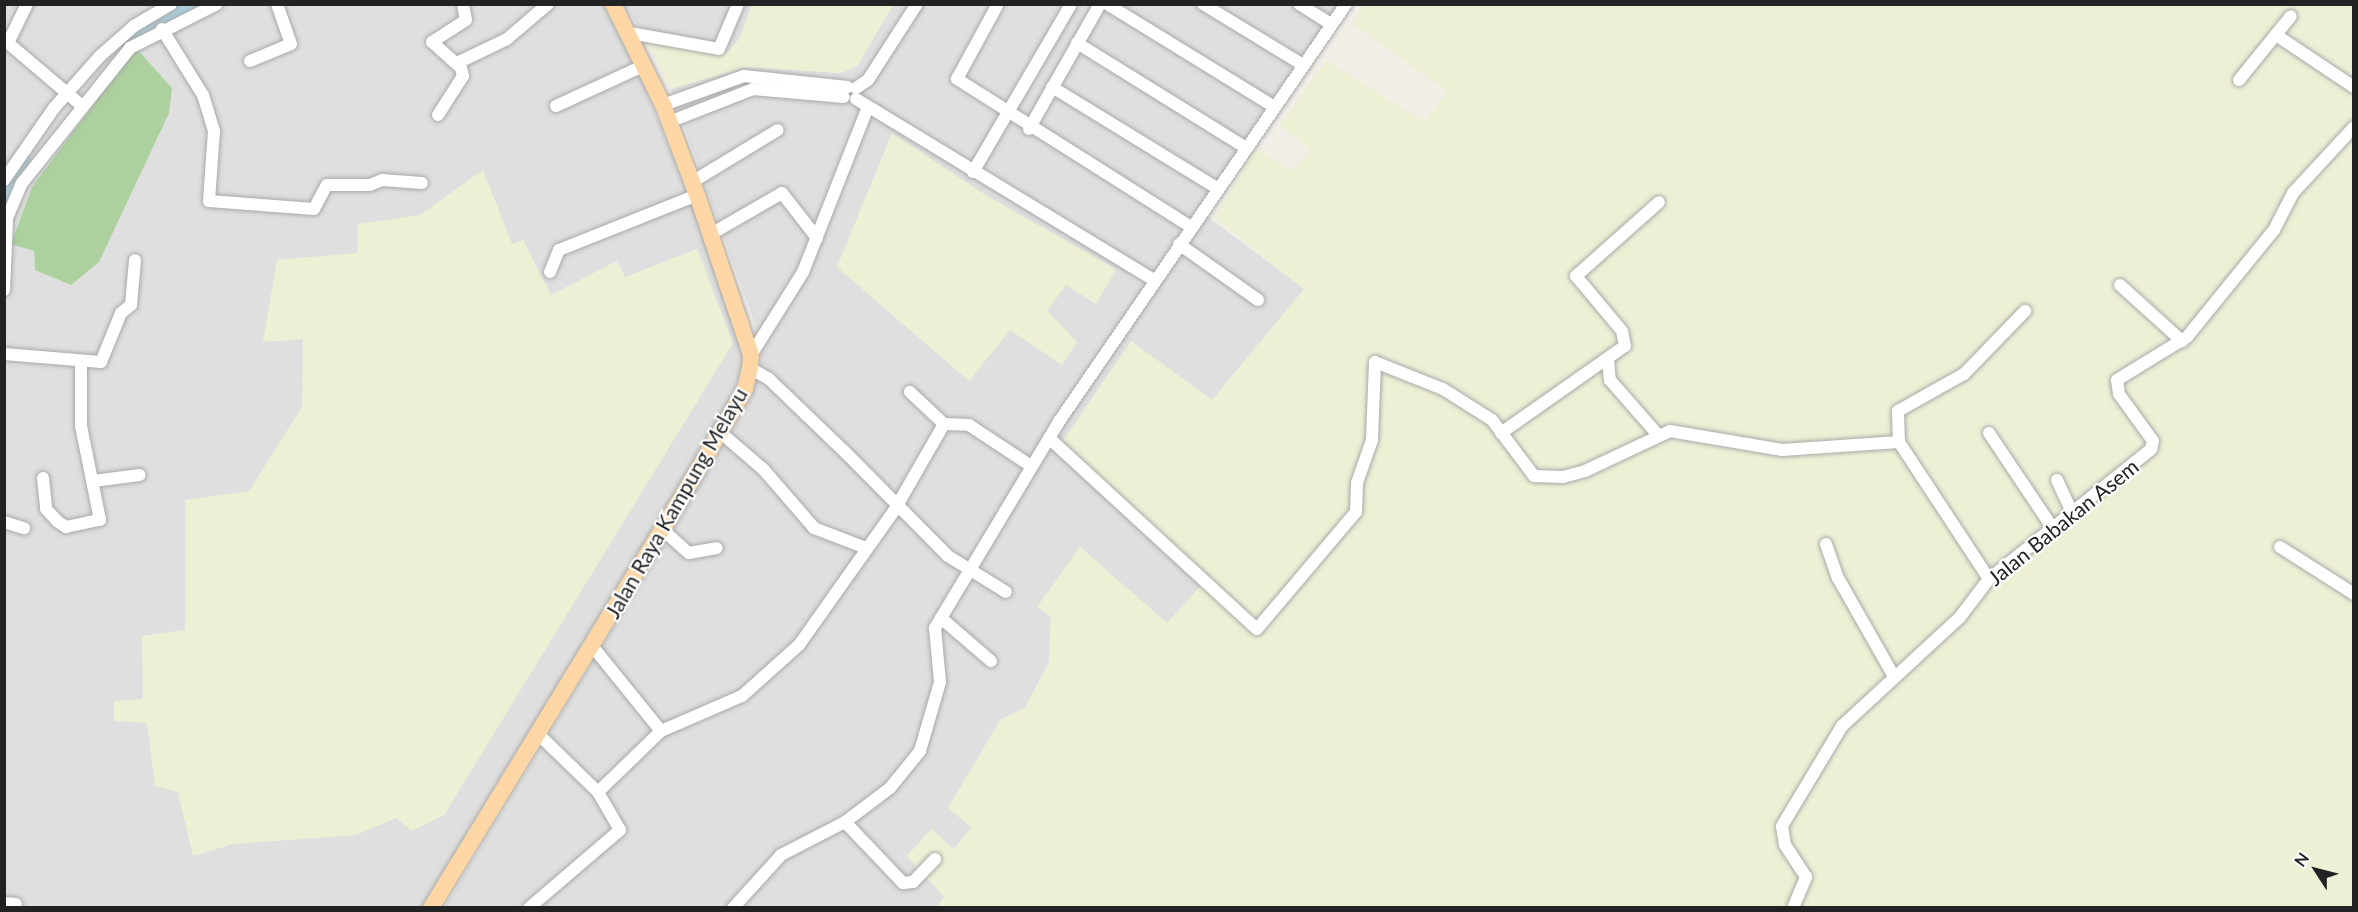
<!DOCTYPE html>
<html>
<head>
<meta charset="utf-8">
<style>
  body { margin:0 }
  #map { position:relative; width:2358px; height:912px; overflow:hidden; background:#f2efe9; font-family:Lato,sans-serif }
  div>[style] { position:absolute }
  .residential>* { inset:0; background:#e0dfdf }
  .farmland>* { inset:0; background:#eef0d5 }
  .forest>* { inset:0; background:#add19e }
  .river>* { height:20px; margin:-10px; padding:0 10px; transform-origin:10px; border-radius:10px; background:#aad3df }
  .roads { filter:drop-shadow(0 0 2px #a9a9a9) drop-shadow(0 0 2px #a9a9a9) }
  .minor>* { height:12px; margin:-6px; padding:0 6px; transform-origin:6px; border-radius:6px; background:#fff }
  .major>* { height:16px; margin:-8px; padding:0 8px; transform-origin:8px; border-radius:8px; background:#fcd6a4 }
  span { translate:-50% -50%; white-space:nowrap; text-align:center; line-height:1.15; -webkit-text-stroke:4.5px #fff; paint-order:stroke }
  .street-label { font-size:21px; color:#222 }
  .frame { position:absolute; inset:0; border:6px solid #222; pointer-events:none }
  .north { position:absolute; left:2286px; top:840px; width:60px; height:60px; -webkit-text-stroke:4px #fff; paint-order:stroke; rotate:306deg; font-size:16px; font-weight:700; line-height:24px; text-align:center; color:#222 }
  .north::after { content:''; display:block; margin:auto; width:21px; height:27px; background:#222; clip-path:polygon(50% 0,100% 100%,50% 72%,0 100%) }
</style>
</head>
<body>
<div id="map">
  <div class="residential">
    <i style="clip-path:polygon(5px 5px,603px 5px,637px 68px,738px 318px,746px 355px,730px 401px,422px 907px,5px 908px)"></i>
    <i style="clip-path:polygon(624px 5px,752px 5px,740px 38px,726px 54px,642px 32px)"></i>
    <i style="clip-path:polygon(893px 5px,1341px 5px,1203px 213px,1305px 289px,1212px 400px,1206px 580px,1167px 624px,1079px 547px,1051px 617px,1049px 662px,1025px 708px,1000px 720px,971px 827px,954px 849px,945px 897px,936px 907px,444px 908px,747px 407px,762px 359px,753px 319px,671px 89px,746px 67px,841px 73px,857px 66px)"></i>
  </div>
  <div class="farmland">
    <i style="clip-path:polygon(752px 5px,893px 5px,857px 66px,840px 73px,746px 67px,671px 89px,642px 32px,726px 54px,740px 38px)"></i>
    <i style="clip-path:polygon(1364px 5px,2353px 5px,2353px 907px,936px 908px,944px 897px,907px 856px,931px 829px,954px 849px,971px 827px,948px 808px,1000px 720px,1025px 708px,1049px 663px,1051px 617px,1037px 607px,1080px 547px,1167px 623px,1206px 581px,1063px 441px,1131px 341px,1212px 400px,1304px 289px,1214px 218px,1256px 148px,1291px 171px,1311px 150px,1279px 126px,1326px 60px,1424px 121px,1447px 92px,1351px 23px)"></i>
    <i style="clip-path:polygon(892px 133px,987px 196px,1116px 269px,1096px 304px,1066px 285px,1047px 311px,1077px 342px,1062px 365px,1010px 330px,969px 381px,837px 267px)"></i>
    <i style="clip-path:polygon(483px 170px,512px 244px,523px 240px,551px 295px,617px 261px,625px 277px,697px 249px,733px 343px,444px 815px,412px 831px,396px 818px,356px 835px,233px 844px,193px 856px,178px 792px,155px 786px,147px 723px,114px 721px,114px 701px,143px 699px,142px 636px,185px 630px,185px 500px,249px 491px,302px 407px,303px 339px,263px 342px,277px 260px,357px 253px,358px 224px,420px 215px)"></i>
  </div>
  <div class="forest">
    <i style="clip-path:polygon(136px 48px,172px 88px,169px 113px,99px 262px,71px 285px,35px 270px,34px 251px,11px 244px,32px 187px)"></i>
  </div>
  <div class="river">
    <i style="left:124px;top:41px;width:74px;rotate:-30deg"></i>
    <i style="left:4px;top:205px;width:48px;rotate:-69.3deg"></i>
  </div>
  <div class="roads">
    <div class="minor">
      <i style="left:27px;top:4px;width:43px;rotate:116deg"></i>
      <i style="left:8px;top:43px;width:96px;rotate:40.3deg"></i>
      <i style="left:998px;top:4px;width:85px;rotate:118.7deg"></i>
      <i style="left:957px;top:79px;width:277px;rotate:32.3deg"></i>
      <i style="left:1107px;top:4px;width:195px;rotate:31.6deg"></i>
      <i style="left:1203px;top:4px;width:117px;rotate:31.4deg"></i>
      <i style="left:1299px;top:4px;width:38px;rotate:32deg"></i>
      <i style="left:162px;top:29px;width:78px;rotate:58.2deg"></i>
      <i style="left:203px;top:95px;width:38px;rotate:73deg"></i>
      <i style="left:214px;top:131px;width:70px;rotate:94.1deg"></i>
      <i style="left:209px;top:201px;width:105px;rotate:4.4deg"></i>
      <i style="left:314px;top:209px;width:27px;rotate:-62deg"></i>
      <i style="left:327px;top:185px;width:43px"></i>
      <i style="left:370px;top:185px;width:13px;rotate:-23deg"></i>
      <i style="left:382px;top:180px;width:40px;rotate:4.3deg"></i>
      <i style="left:630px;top:33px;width:90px;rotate:10.2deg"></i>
      <i style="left:719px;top:49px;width:49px;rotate:-67.1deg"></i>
      <i style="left:2276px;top:35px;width:94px;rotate:33.7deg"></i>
      <i style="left:1077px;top:43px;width:198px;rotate:31.8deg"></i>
      <i style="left:250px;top:61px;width:44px;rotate:-22.5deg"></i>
      <i style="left:291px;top:44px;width:42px;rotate:-109.3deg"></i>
      <i style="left:457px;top:63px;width:55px;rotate:-25.6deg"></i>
      <i style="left:507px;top:39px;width:54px;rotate:-40.5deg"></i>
      <i style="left:2239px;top:80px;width:82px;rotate:-50.9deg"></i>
      <i style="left:1052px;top:87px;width:193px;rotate:31.5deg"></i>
      <i style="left:856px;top:88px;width:14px;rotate:-34deg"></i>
      <i style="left:868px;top:80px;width:90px;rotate:-57.2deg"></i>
      <i style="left:856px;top:99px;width:350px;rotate:31.3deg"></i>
      <i style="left:663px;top:105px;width:86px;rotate:-19.7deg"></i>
      <i style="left:744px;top:76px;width:104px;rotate:6.1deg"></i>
      <i style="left:556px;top:106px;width:98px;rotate:-24.7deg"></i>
      <i style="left:438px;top:115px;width:46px;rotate:-57.3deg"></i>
      <i style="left:463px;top:76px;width:8px;rotate:-104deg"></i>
      <i style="left:461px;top:68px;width:39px;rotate:-138deg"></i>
      <i style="left:432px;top:42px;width:40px;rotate:-32.9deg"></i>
      <i style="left:466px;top:20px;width:16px;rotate:-101deg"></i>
      <i style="left:669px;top:122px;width:90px;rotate:-21.4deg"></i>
      <i style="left:753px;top:89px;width:91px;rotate:5deg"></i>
      <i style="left:1029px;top:129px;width:144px;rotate:-60.4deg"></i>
      <i style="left:973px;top:172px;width:194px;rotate:-59.7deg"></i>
      <i style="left:4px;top:180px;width:88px;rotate:-55.2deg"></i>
      <i style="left:54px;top:108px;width:69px;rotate:-48.5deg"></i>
      <i style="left:100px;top:56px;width:45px;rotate:-41.4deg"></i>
      <i style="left:134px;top:26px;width:43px;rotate:-30.7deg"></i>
      <i style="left:692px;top:182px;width:100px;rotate:-31.2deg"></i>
      <i style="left:711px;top:234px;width:82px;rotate:-30deg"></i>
      <i style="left:782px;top:193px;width:57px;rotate:52.1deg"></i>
      <i style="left:1179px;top:244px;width:97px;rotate:35.3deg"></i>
      <i style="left:550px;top:272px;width:24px;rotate:-68deg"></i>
      <i style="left:559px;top:250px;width:149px;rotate:-21.7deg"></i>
      <i style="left:2120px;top:285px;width:84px;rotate:42.1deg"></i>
      <i style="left:4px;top:290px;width:72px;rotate:-87.6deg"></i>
      <i style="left:7px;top:218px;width:38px;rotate:-67deg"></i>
      <i style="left:22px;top:183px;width:173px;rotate:-51.3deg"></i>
      <i style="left:130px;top:48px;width:97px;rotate:-26.8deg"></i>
      <i style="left:4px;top:354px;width:97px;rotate:4.7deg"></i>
      <i style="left:101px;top:362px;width:53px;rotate:-67.8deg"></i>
      <i style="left:121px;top:313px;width:13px;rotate:-39deg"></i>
      <i style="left:131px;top:305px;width:45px;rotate:-84.9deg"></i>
      <i style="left:751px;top:355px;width:98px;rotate:-57.9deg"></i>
      <i style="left:803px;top:272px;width:177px;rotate:-68.5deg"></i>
      <i style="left:1608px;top:359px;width:21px;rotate:85deg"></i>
      <i style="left:1610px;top:380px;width:74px;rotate:48.8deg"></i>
      <i style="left:750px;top:368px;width:22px;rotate:30deg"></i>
      <i style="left:769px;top:379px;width:107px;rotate:43.9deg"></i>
      <i style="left:846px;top:453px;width:145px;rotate:45.3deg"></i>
      <i style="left:948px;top:556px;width:68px;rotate:31.8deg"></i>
      <i style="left:944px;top:424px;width:25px;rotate:2deg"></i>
      <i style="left:969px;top:425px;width:74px;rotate:33.5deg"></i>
      <i style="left:720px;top:432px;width:58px;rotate:40.8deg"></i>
      <i style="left:764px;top:470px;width:77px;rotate:49.2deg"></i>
      <i style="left:814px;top:528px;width:56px;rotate:21deg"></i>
      <i style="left:1501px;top:433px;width:151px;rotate:-35.1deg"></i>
      <i style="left:1625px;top:346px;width:15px;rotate:-101deg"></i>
      <i style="left:1622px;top:331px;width:72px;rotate:-129.9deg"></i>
      <i style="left:1576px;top:276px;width:111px;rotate:-41.7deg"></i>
      <i style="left:1989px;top:433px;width:113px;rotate:56.2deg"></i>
      <i style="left:1049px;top:438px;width:282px;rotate:42.6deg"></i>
      <i style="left:1257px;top:629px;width:153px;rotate:-49.8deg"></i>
      <i style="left:1356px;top:512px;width:29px;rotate:-88deg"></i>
      <i style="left:1357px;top:483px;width:46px;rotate:-70.8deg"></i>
      <i style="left:1372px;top:440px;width:78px;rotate:-87.8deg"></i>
      <i style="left:1375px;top:362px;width:73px;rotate:21.7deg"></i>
      <i style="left:1443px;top:389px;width:58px;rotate:32.3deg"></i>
      <i style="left:1492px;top:420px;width:70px;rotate:53.1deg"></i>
      <i style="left:1534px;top:476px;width:29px;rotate:2deg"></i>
      <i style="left:1563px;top:477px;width:23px;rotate:-15deg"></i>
      <i style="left:1585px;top:471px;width:94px;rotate:-25.2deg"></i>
      <i style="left:1670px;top:431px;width:114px;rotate:9.6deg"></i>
      <i style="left:1782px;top:450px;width:117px;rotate:-3.9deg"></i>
      <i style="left:1899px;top:442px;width:164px;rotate:56.7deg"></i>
      <i style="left:1899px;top:442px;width:31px;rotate:-92deg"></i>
      <i style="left:1898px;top:411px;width:76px;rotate:-29.3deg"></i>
      <i style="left:1964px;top:374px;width:88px;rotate:-45.9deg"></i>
      <i style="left:43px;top:478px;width:31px;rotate:84deg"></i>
      <i style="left:46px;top:509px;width:16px;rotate:47deg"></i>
      <i style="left:57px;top:521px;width:11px;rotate:34deg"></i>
      <i style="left:66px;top:527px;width:35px;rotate:-12deg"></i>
      <i style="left:100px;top:520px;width:96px;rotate:-101.4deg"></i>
      <i style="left:81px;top:426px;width:65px;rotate:-90deg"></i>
      <i style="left:2057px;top:480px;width:35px;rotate:65deg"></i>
      <i style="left:93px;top:481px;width:47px;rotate:-7.3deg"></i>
      <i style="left:4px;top:522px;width:21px;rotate:17deg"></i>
      <i style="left:662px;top:529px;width:36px;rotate:42deg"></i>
      <i style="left:689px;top:553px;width:28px;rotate:-10deg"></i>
      <i style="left:1826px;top:544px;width:36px;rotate:71deg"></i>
      <i style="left:1838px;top:578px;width:112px;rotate:60.4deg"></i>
      <i style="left:2280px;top:547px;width:88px;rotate:32.4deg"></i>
      <i style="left:941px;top:618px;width:66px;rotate:40.7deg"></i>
      <i style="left:593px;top:647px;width:108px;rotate:51deg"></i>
      <i style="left:598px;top:792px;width:88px;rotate:-44.1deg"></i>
      <i style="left:661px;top:731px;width:88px;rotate:-23.4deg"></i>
      <i style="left:742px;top:696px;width:76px;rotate:-41.8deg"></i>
      <i style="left:799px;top:645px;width:164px;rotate:-54.7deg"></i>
      <i style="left:894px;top:511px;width:100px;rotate:-60.1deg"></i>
      <i style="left:944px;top:424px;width:47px;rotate:-136.7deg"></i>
      <i style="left:845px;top:822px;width:84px;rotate:46.4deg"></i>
      <i style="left:903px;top:883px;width:10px;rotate:-6deg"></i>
      <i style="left:913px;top:882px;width:32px;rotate:-46deg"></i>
      <i style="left:4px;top:903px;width:12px;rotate:5deg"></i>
      <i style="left:529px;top:908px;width:120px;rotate:-40.6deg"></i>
      <i style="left:620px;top:830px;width:44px;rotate:-120.1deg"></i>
      <i style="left:598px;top:792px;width:86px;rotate:-135.9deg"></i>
      <i style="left:733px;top:908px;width:72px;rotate:-47.8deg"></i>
      <i style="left:781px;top:855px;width:72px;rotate:-27.3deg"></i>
      <i style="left:845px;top:822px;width:56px;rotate:-37.1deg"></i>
      <i style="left:890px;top:788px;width:48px;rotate:-51deg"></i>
      <i style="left:920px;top:751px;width:72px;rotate:-73.8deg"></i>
      <i style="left:940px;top:682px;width:54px;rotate:-95.3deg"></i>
      <i style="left:935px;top:628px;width:239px;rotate:-59deg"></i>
      <i style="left:1058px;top:423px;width:508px;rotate:-55.5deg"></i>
      <i style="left:1793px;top:908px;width:34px;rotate:-67deg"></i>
      <i style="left:1806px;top:877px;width:38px;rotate:-123deg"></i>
      <i style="left:1785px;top:845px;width:19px;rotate:-99deg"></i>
      <i style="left:1782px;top:826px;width:117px;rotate:-59deg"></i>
      <i style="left:1842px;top:726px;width:161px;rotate:-42.7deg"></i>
      <i style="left:1960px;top:617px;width:48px;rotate:-52.7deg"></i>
      <i style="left:1989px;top:579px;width:208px;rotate:-38.7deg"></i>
      <i style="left:2151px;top:449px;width:8px;rotate:-76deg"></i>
      <i style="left:2153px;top:441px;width:58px;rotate:-125.9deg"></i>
      <i style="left:2119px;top:394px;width:14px;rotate:-98deg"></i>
      <i style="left:2117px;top:380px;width:82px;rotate:-31.6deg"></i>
      <i style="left:2187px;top:337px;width:138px;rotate:-50.9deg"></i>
      <i style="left:2274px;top:230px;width:42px;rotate:-62.8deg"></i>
      <i style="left:2293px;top:193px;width:90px;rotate:-47.3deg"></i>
    </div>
    <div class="major">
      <i style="left:431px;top:908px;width:482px;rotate:-58.6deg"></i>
      <i style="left:682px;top:497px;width:125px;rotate:-59.7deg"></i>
      <i style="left:745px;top:389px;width:22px;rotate:-77deg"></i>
      <i style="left:750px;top:368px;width:13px;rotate:-86deg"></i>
      <i style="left:751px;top:355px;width:169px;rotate:-108.6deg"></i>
      <i style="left:697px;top:195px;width:96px;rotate:-110.7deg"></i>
      <i style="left:663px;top:105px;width:113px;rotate:-116.3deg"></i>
    </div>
  </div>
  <div class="street-label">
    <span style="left:676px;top:503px;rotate:-60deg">Jalan Raya Kampung Melayu</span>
    <span style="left:2063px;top:522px;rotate:-39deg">Jalan Babakan Asem</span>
  </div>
  <div class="frame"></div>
  <div class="north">N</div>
</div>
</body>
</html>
